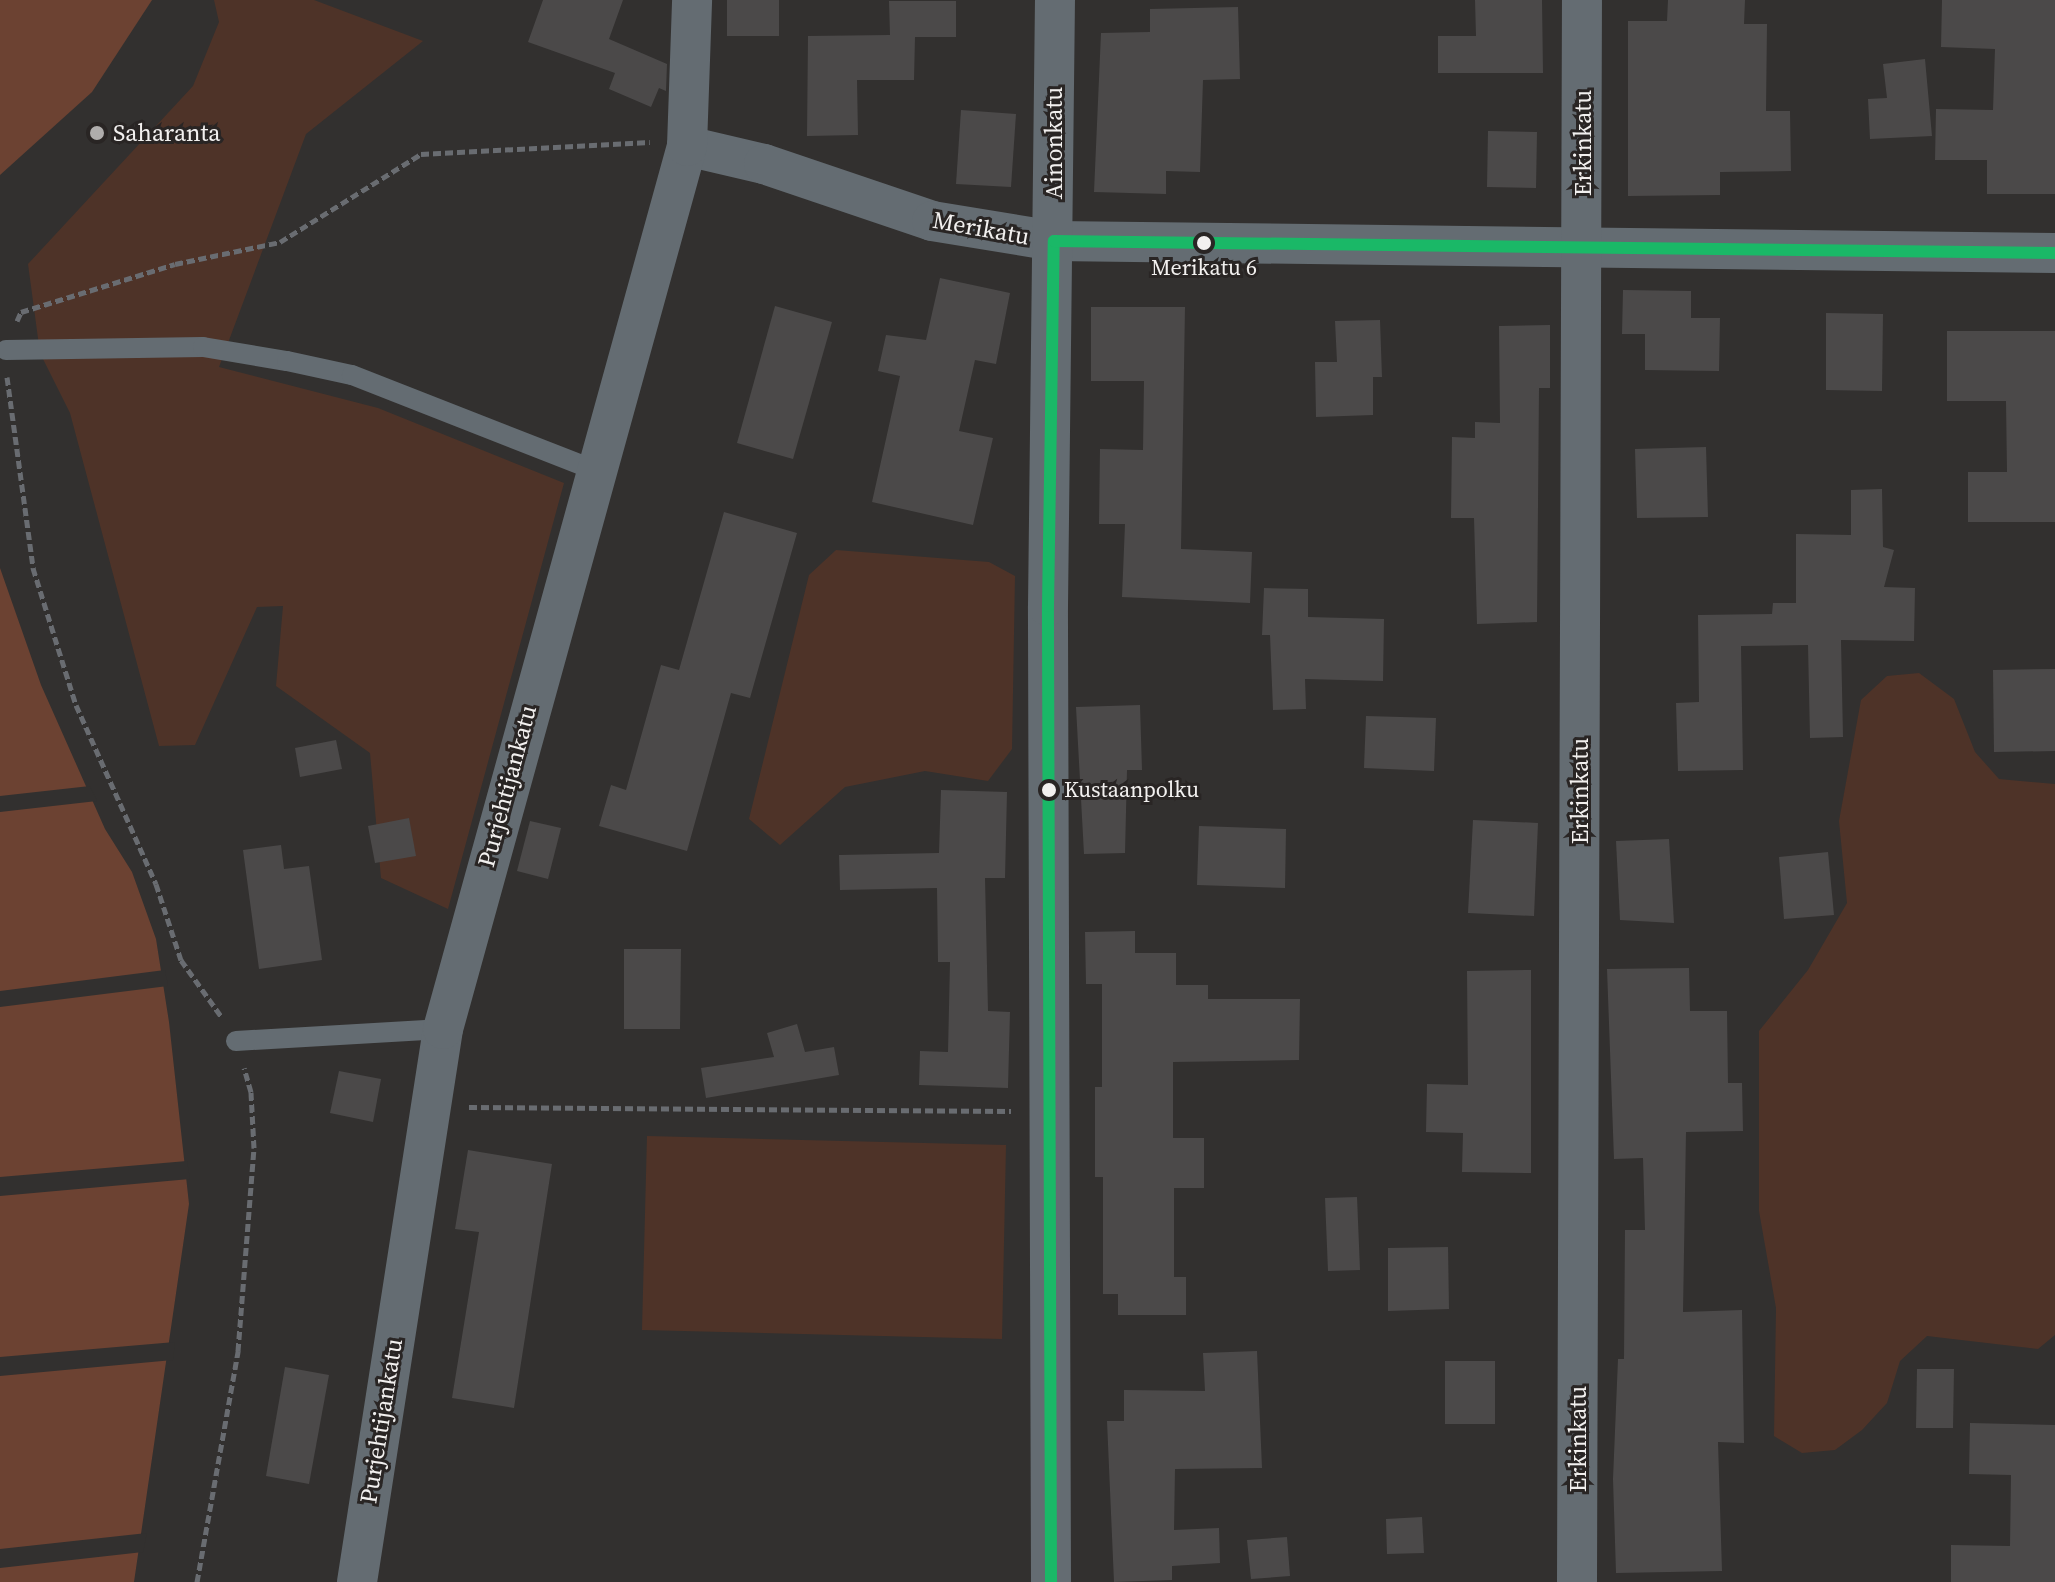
<!DOCTYPE html>
<html>
<head>
<meta charset="utf-8">
<style>
  body { margin:0 }
  #map { position:relative; width:2055px; height:1582px; overflow:hidden; background:#32302f; font-family:"Source Serif 4",serif }
  div>[style] { position:absolute }
  .green>* { inset:0; background:#4e3328 }
  .water>* { inset:0; background:#6c4232 }
  .pier>* { inset:0; background:#32302f }
  .building>* { inset:0; background:#4b4949 }
  .path>* { height:5px; margin-top:-2.5px; transform-origin:0; background:repeating-linear-gradient(90deg,#696c71 0 8px,transparent 0 12px) }
  .service>* { height:20px; margin:-10px; padding:0 10px; transform-origin:10px; border-radius:10px; background:#646c72 }
  .minor>* { height:40px; margin:-20px; padding:0 20px; transform-origin:20px; border-radius:20px; background:#646c72 }
  .bus-1>* { height:12px; margin:-6px; padding:0 6px; transform-origin:6px; border-radius:6px; background:#1ab867 }
  .dots>* { width:22px; height:22px; translate:-50% -50%; box-sizing:border-box; border:4px solid #292524; border-radius:50% }
  span { translate:-50% -50%; white-space:nowrap; text-align:center; line-height:1.15; -webkit-text-stroke:6px #292524; paint-order:stroke }
  .bus-label { font-size:22px; color:#f2f0ef }
  .left { translate:0 -50%; text-align:left }
  .poi-label { font-size:24px; color:#f2f0ef }
  .street-label { font-size:24px; color:#f2f0ef }
</style>
</head>
<body>
<div id="map">
  <div class="green">
    <i style="clip-path:polygon(214px 0,314px 0,423px 41px,306px 134px,219px 367px,378px 408px,564px 483px,448px 909px,381px 878px,370px 753px,276px 686px,283px 606px,257px 607px,195px 745px,159px 746px,70px 413px,40px 353px,28px 264px,193px 86px,219px 22px)"></i>
    <i style="clip-path:polygon(836px 550px,989px 562px,1015px 576px,1012px 749px,988px 781px,925px 771px,845px 787px,780px 845px,749px 819px,809px 575px)"></i>
    <i style="clip-path:polygon(1919px 673px,1954px 699px,1975px 752px,1999px 779px,2055px 784px,2055px 1335px,2038px 1349px,1927px 1336px,1900px 1361px,1887px 1403px,1862px 1430px,1835px 1450px,1802px 1453px,1774px 1436px,1776px 1308px,1759px 1211px,1759px 1031px,1808px 970px,1847px 903px,1839px 821px,1861px 700px,1887px 676px)"></i>
    <i style="clip-path:polygon(647px 1136px,1006px 1145px,1002px 1339px,642px 1330px)"></i>
  </div>
  <div class="water">
    <i style="clip-path:polygon(0 0,152px 0,92px 92px,0 175px)"></i>
    <i style="clip-path:polygon(0 568px,41px 685px,105px 829px,132px 872px,156px 939px,169px 1022px,189px 1204px,134px 1582px,0 1582px)"></i>
  </div>
  <div class="pier">
    <i style="clip-path:polygon(90px 786px,97px 801px,0 812px,0 796px)"></i>
    <i style="clip-path:polygon(165px 970px,168px 986px,0 1007px,0 991px)"></i>
    <i style="clip-path:polygon(187px 1161px,190px 1179px,0 1196px,0 1177px)"></i>
    <i style="clip-path:polygon(175px 1342px,173px 1360px,0 1376px,0 1357px)"></i>
    <i style="clip-path:polygon(147px 1533px,143px 1552px,0 1568px,0 1549px)"></i>
  </div>
  <div class="building">
    <i style="clip-path:polygon(543px 0,623px 0,609px 39px,667px 64px,666px 91px,659px 88px,651px 107px,609px 89px,615px 73px,528px 42px)"></i>
    <i style="clip-path:polygon(727px 0,779px 0,779px 36px,727px 36px)"></i>
    <i style="clip-path:polygon(1475px 0,1542px 0,1543px 73px,1438px 73px,1438px 36px,1476px 36px)"></i>
    <i style="clip-path:polygon(1668px 0,1745px 0,1744px 24px,1767px 24px,1766px 111px,1790px 111px,1791px 171px,1720px 172px,1720px 195px,1628px 196px,1628px 21px,1667px 21px)"></i>
    <i style="clip-path:polygon(1942px 0,2055px 0,2055px 194px,1987px 194px,1987px 160px,1935px 160px,1936px 109px,1993px 110px,1995px 49px,1941px 47px)"></i>
    <i style="clip-path:polygon(889px 1px,956px 1px,956px 37px,915px 37px,914px 80px,857px 80px,858px 135px,807px 136px,808px 36px,890px 35px)"></i>
    <i style="clip-path:polygon(1238px 7px,1240px 79px,1203px 80px,1200px 172px,1166px 171px,1166px 194px,1094px 192px,1101px 33px,1150px 32px,1150px 9px)"></i>
    <i style="clip-path:polygon(1925px 59px,1932px 136px,1870px 139px,1868px 99px,1887px 98px,1883px 64px)"></i>
    <i style="clip-path:polygon(961px 110px,1016px 114px,1011px 187px,956px 184px)"></i>
    <i style="clip-path:polygon(1488px 131px,1537px 132px,1536px 188px,1487px 187px)"></i>
    <i style="clip-path:polygon(940px 278px,1010px 293px,996px 364px,975px 360px,959px 431px,993px 438px,973px 525px,872px 502px,900px 376px,878px 371px,886px 335px,926px 340px)"></i>
    <i style="clip-path:polygon(1623px 290px,1691px 291px,1691px 318px,1720px 318px,1719px 371px,1645px 370px,1645px 334px,1622px 334px)"></i>
    <i style="clip-path:polygon(775px 306px,832px 322px,793px 459px,737px 443px)"></i>
    <i style="clip-path:polygon(1091px 307px,1185px 307px,1181px 549px,1252px 552px,1250px 603px,1122px 597px,1125px 524px,1099px 524px,1100px 449px,1143px 450px,1144px 381px,1091px 381px)"></i>
    <i style="clip-path:polygon(1826px 313px,1883px 314px,1882px 391px,1826px 390px)"></i>
    <i style="clip-path:polygon(1380px 320px,1382px 377px,1373px 377px,1373px 415px,1316px 417px,1315px 362px,1337px 362px,1335px 321px)"></i>
    <i style="clip-path:polygon(1550px 325px,1550px 388px,1539px 388px,1537px 622px,1477px 624px,1474px 518px,1451px 518px,1452px 437px,1475px 438px,1475px 422px,1500px 423px,1499px 326px)"></i>
    <i style="clip-path:polygon(1947px 331px,2055px 331px,2055px 522px,1968px 522px,1968px 472px,2007px 472px,2006px 401px,1947px 401px)"></i>
    <i style="clip-path:polygon(1706px 447px,1708px 517px,1637px 518px,1635px 449px)"></i>
    <i style="clip-path:polygon(1882px 489px,1883px 547px,1894px 550px,1884px 587px,1915px 588px,1914px 641px,1841px 640px,1843px 737px,1810px 738px,1808px 645px,1741px 646px,1743px 770px,1678px 771px,1676px 703px,1699px 702px,1698px 615px,1772px 614px,1773px 603px,1796px 603px,1796px 534px,1851px 535px,1851px 490px)"></i>
    <i style="clip-path:polygon(724px 512px,797px 533px,750px 698px,731px 693px,687px 851px,599px 826px,611px 785px,626px 790px,661px 665px,679px 670px)"></i>
    <i style="clip-path:polygon(1264px 588px,1308px 589px,1308px 617px,1384px 619px,1383px 681px,1305px 679px,1306px 709px,1273px 710px,1270px 635px,1262px 635px)"></i>
    <i style="clip-path:polygon(2055px 669px,2055px 751px,1994px 752px,1993px 670px)"></i>
    <i style="clip-path:polygon(1140px 705px,1142px 770px,1127px 770px,1125px 853px,1084px 854px,1076px 707px)"></i>
    <i style="clip-path:polygon(1366px 716px,1436px 718px,1434px 771px,1364px 768px)"></i>
    <i style="clip-path:polygon(336px 740px,342px 769px,300px 777px,295px 748px)"></i>
    <i style="clip-path:polygon(941px 790px,1007px 792px,1005px 878px,985px 878px,988px 1011px,1010px 1012px,1008px 1088px,919px 1085px,920px 1051px,948px 1052px,950px 962px,938px 962px,937px 888px,840px 890px,839px 855px,939px 853px)"></i>
    <i style="clip-path:polygon(409px 818px,416px 856px,375px 863px,368px 826px)"></i>
    <i style="clip-path:polygon(1473px 820px,1538px 823px,1534px 916px,1468px 913px)"></i>
    <i style="clip-path:polygon(530px 821px,561px 828px,548px 879px,517px 871px)"></i>
    <i style="clip-path:polygon(1199px 826px,1286px 829px,1285px 888px,1197px 885px)"></i>
    <i style="clip-path:polygon(1669px 839px,1674px 923px,1620px 920px,1616px 841px)"></i>
    <i style="clip-path:polygon(281px 845px,284px 869px,309px 866px,322px 960px,259px 969px,243px 850px)"></i>
    <i style="clip-path:polygon(1828px 852px,1834px 915px,1784px 919px,1779px 857px)"></i>
    <i style="clip-path:polygon(1135px 931px,1135px 953px,1176px 953px,1176px 985px,1208px 985px,1208px 999px,1300px 999px,1299px 1060px,1173px 1062px,1173px 1138px,1204px 1138px,1204px 1188px,1174px 1188px,1174px 1277px,1186px 1277px,1186px 1315px,1118px 1315px,1118px 1294px,1103px 1294px,1103px 1177px,1095px 1177px,1095px 1087px,1102px 1087px,1102px 984px,1086px 984px,1085px 932px)"></i>
    <i style="clip-path:polygon(624px 949px,681px 949px,680px 1029px,624px 1029px)"></i>
    <i style="clip-path:polygon(1689px 968px,1690px 1011px,1727px 1011px,1728px 1083px,1742px 1083px,1743px 1131px,1686px 1132px,1683px 1312px,1742px 1310px,1744px 1443px,1718px 1442px,1722px 1571px,1616px 1573px,1613px 1479px,1618px 1359px,1624px 1359px,1625px 1230px,1645px 1230px,1643px 1158px,1614px 1159px,1607px 969px)"></i>
    <i style="clip-path:polygon(1531px 970px,1531px 1173px,1462px 1172px,1463px 1133px,1426px 1132px,1427px 1084px,1468px 1085px,1467px 971px)"></i>
    <i style="clip-path:polygon(797px 1024px,805px 1052px,834px 1047px,839px 1075px,706px 1098px,701px 1068px,774px 1057px,767px 1033px)"></i>
    <i style="clip-path:polygon(339px 1071px,381px 1079px,373px 1122px,330px 1113px)"></i>
    <i style="clip-path:polygon(468px 1150px,552px 1164px,514px 1408px,452px 1398px,479px 1232px,455px 1229px)"></i>
    <i style="clip-path:polygon(1357px 1197px,1360px 1270px,1328px 1271px,1325px 1198px)"></i>
    <i style="clip-path:polygon(1448px 1247px,1449px 1309px,1388px 1311px,1388px 1248px)"></i>
    <i style="clip-path:polygon(1257px 1351px,1262px 1468px,1175px 1469px,1174px 1530px,1219px 1528px,1220px 1563px,1172px 1566px,1172px 1580px,1114px 1582px,1107px 1421px,1124px 1421px,1124px 1390px,1205px 1391px,1203px 1353px)"></i>
    <i style="clip-path:polygon(1445px 1361px,1495px 1361px,1495px 1424px,1445px 1424px)"></i>
    <i style="clip-path:polygon(285px 1367px,329px 1375px,309px 1484px,266px 1476px)"></i>
    <i style="clip-path:polygon(1917px 1369px,1954px 1369px,1953px 1428px,1916px 1428px)"></i>
    <i style="clip-path:polygon(1970px 1423px,2055px 1425px,2055px 1582px,1951px 1582px,1951px 1545px,2010px 1546px,2011px 1475px,1969px 1474px)"></i>
    <i style="clip-path:polygon(1422px 1517px,1424px 1553px,1387px 1554px,1386px 1519px)"></i>
    <i style="clip-path:polygon(1287px 1537px,1290px 1576px,1251px 1579px,1247px 1540px)"></i>
  </div>
  <div class="path">
    <i style="left:17px;top:321px;width:10px;rotate:-66deg"></i>
    <i style="left:21px;top:312px;width:161px;rotate:-17.3deg"></i>
    <i style="left:175px;top:264px;width:107px;rotate:-11.8deg"></i>
    <i style="left:280px;top:242px;width:166px;rotate:-32deg"></i>
    <i style="left:421px;top:154px;width:229px;rotate:-3deg"></i>
    <i style="left:7px;top:377px;width:193px;rotate:82.2deg"></i>
    <i style="left:33px;top:568px;width:144px;rotate:72.6deg"></i>
    <i style="left:76px;top:705px;width:196px;rotate:65.9deg"></i>
    <i style="left:156px;top:884px;width:80px;rotate:71.8deg"></i>
    <i style="left:181px;top:960px;width:69px;rotate:54.5deg"></i>
    <i style="left:469px;top:1107px;width:542px;rotate:0.42deg"></i>
    <i style="left:197px;top:1582px;width:235px;rotate:-79.9deg"></i>
    <i style="left:238px;top:1351px;width:204px;rotate:-85.5deg"></i>
    <i style="left:254px;top:1148px;width:56px;rotate:-93.1deg"></i>
    <i style="left:251px;top:1092px;width:25px;rotate:-106deg"></i>
  </div>
  <div class="service">
    <i style="left:6px;top:350px;width:197px;rotate:-0.9deg"></i>
    <i style="left:203px;top:347px;width:85px;rotate:9.5deg"></i>
    <i style="left:287px;top:361px;width:66px;rotate:12.2deg"></i>
    <i style="left:352px;top:375px;width:260px;rotate:21.4deg"></i>
    <i style="left:236px;top:1041px;width:207px;rotate:-3.3deg"></i>
  </div>
  <div class="minor">
    <i style="left:687px;top:146px;width:79px;rotate:13.2deg"></i>
    <i style="left:764px;top:164px;width:177px;rotate:18.7deg"></i>
    <i style="left:932px;top:221px;width:124px;rotate:9.3deg"></i>
    <i style="left:1054px;top:241px;width:1001px;rotate:0.69deg"></i>
    <i style="left:357px;top:1582px;width:560px;rotate:-81.16deg"></i>
    <i style="left:443px;top:1029px;width:916px;rotate:-74.55deg"></i>
    <i style="left:687px;top:146px;width:146px;rotate:-88deg"></i>
    <i style="left:1051px;top:1582px;width:976px;rotate:-90.18deg"></i>
    <i style="left:1048px;top:606px;width:606px;rotate:-89.34deg"></i>
    <i style="left:1577px;top:1582px;width:1582px;rotate:-89.82deg"></i>
  </div>
  <div class="bus-1">
    <i style="left:1051px;top:1582px;width:976px;rotate:-90.18deg"></i>
    <i style="left:1048px;top:606px;width:365px;rotate:-89.1deg"></i>
    <i style="left:1054px;top:241px;width:1001px;rotate:0.69deg"></i>
  </div>
  <div class="dots">
    <i style="left:97px;top:133px;background:#afadac"></i>
    <i style="left:1204px;top:243px;background:#f2f0ef"></i>
    <i style="left:1049px;top:790px;background:#f2f0ef"></i>
  </div>
  <div class="bus-label">
    <span style="left:1204px;top:268px">Merikatu 6</span>
    <span class="left" style="left:1064px;top:790px">Kustaanpolku</span>
  </div>
  <div class="poi-label">
    <span class="left" style="left:113px;top:133px">Saharanta</span>
  </div>
  <div class="street-label">
    <span style="left:1054px;top:143px;rotate:-90deg">Ainonkatu</span>
    <span style="left:1583px;top:143px;rotate:-90deg">Erkinkatu</span>
    <span style="left:981px;top:228px;rotate:10deg">Merikatu</span>
    <span style="left:507px;top:786px;rotate:-75deg">Purjehtijankatu</span>
    <span style="left:1580px;top:791px;rotate:-90deg">Erkinkatu</span>
    <span style="left:381px;top:1421px;rotate:-81deg">Purjehtijankatu</span>
    <span style="left:1578px;top:1439px;rotate:-90deg">Erkinkatu</span>
  </div>
</div>
</body>
</html>
